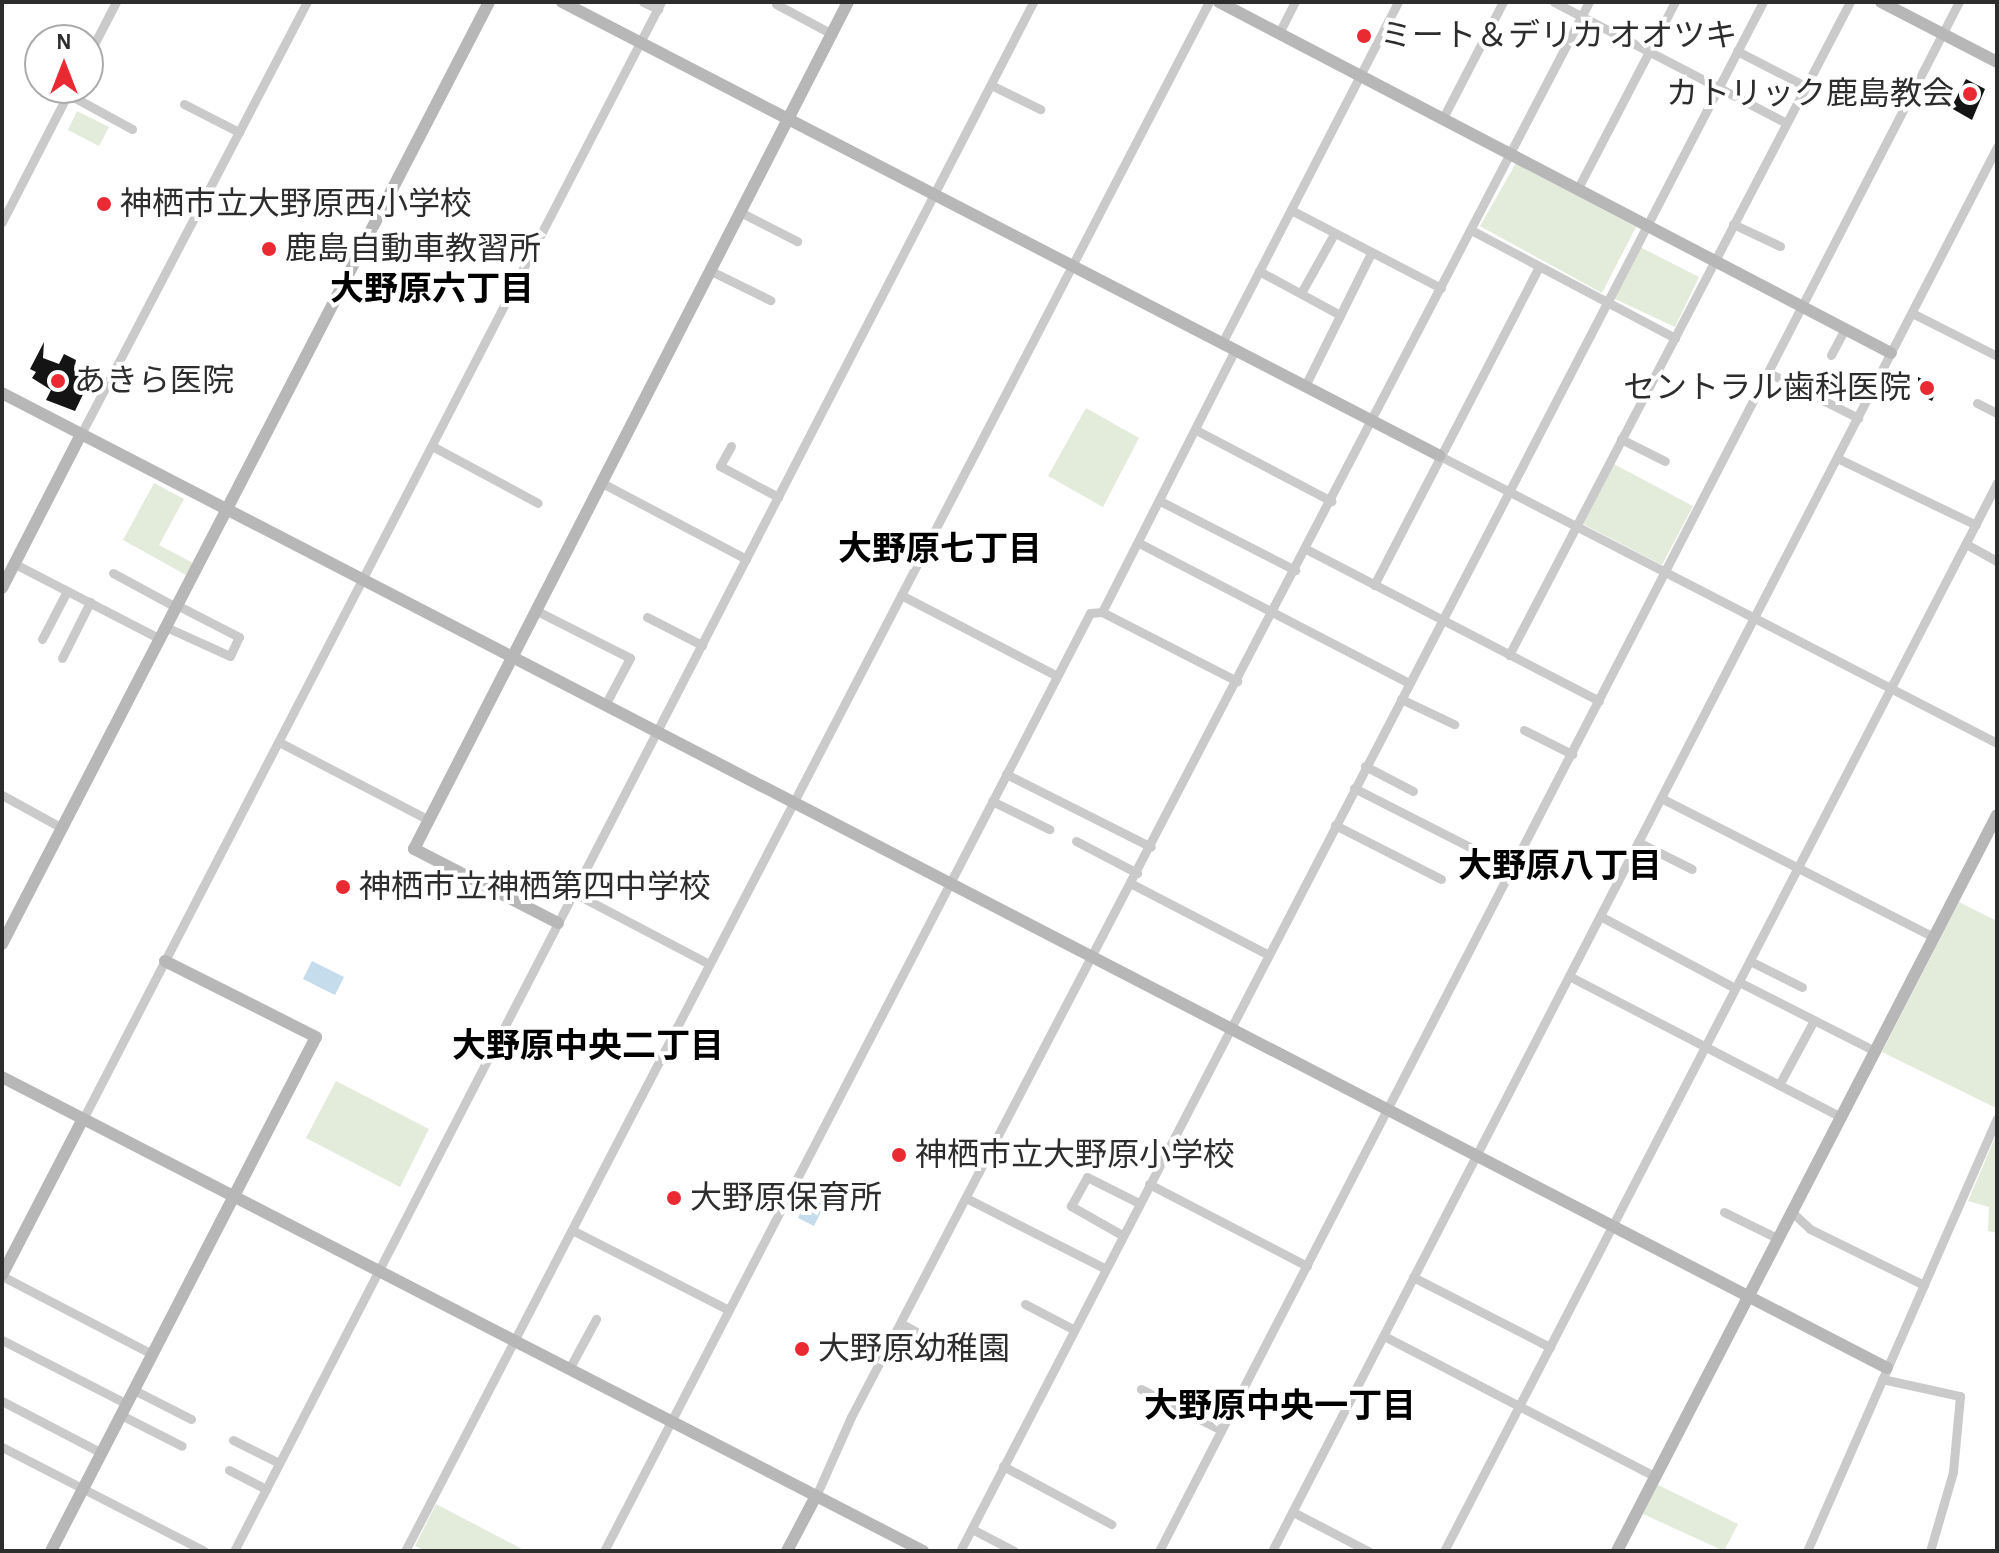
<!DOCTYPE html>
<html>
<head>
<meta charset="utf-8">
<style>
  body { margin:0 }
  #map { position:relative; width:1999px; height:1553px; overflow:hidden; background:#fff; font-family:"Alegreya Sans","Noto Sans JP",sans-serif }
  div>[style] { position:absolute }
  .green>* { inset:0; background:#e3ebda }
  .water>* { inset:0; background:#c5dcec }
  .building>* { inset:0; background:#141414 }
  .street>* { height:9px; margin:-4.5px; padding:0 4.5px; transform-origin:4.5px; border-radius:4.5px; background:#cacaca }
  .secondary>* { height:12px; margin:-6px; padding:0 6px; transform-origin:6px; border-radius:6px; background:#b7b7b7 }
  .dots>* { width:22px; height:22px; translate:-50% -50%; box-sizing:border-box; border:4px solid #fff; border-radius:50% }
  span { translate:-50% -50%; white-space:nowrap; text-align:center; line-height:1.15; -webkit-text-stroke:8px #fff; paint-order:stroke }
  .poi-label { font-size:32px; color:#2d2d2d }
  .left { translate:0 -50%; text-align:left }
  .right { translate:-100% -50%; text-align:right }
  .neighbourhood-label { font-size:34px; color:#000; font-weight:700 }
  .frame { position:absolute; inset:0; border:4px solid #2d2d2d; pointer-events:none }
  .north { position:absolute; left:24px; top:24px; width:80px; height:80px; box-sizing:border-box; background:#fff; border:2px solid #ababab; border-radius:50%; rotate:0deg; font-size:22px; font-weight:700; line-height:32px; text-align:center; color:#2d2d2d }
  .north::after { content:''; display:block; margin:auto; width:28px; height:36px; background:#ea2a33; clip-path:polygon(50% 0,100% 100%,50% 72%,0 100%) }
</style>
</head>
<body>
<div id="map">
  <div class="green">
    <i style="clip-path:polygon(77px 111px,109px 127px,99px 146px,68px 130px)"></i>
    <i style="clip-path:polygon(1516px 163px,1636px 227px,1602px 293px,1480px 226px)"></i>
    <i style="clip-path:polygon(1640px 247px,1699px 277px,1675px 327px,1613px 298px)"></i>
    <i style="clip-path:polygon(1086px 408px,1139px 438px,1103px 507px,1048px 476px)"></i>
    <i style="clip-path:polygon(1614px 464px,1693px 506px,1662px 565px,1583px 524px)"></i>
    <i style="clip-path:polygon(154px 483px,184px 499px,159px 545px,193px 563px,186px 575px,123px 540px)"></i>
    <i style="clip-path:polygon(1959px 902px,1997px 921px,1996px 1108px,1882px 1052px)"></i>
    <i style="clip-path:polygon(336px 1081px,429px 1129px,400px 1187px,306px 1138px)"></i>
    <i style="clip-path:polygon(1997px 1133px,1997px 1233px,1988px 1231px,1989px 1207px,1968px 1201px)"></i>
    <i style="clip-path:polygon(1658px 1485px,1738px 1524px,1724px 1551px,1643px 1514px)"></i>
    <i style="clip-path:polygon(436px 1504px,526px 1551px,426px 1551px,415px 1546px)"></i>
  </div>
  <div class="water">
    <i style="clip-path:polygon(312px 961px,344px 977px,335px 995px,303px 979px)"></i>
    <i style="clip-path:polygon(813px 1188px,829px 1196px,814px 1226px,798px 1218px)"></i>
  </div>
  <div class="building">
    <i style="clip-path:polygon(1966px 79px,1985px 89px,1972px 120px,1951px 108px)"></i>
    <i style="clip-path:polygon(44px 342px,43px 358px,59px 364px,64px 354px,76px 360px,74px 370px,87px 386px,75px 411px,46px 400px,51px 390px,32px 378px,36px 372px,30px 369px)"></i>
    <i style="clip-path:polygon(1918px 377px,1938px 387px,1932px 401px,1918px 394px)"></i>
  </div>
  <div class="street">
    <i style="left:643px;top:2px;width:17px;rotate:25deg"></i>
    <i style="left:1554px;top:2px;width:262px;rotate:27.5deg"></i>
    <i style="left:776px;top:4px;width:64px;rotate:28.2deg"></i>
    <i style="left:1279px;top:33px;width:35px;rotate:-63deg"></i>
    <i style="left:1737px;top:51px;width:76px;rotate:27.2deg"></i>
    <i style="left:88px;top:56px;width:61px;rotate:-62.6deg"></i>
    <i style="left:991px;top:85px;width:55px;rotate:26.1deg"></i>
    <i style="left:68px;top:94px;width:73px;rotate:28.7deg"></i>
    <i style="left:184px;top:104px;width:62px;rotate:27deg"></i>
    <i style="left:1443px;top:118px;width:131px;rotate:-62.7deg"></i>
    <i style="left:1578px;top:188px;width:210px;rotate:-62.5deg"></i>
    <i style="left:1291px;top:210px;width:169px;rotate:27.5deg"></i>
    <i style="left:742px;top:213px;width:62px;rotate:27deg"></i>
    <i style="left:2px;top:222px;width:151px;rotate:-62.8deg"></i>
    <i style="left:1733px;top:224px;width:52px;rotate:25.1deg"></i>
    <i style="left:1471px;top:230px;width:231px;rotate:27.9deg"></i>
    <i style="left:1259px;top:271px;width:92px;rotate:28.5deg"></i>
    <i style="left:713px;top:272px;width:64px;rotate:26.2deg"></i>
    <i style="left:1301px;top:293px;width:68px;rotate:-60.8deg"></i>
    <i style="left:1912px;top:313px;width:95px;rotate:26.8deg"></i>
    <i style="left:1222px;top:343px;width:384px;rotate:-62.7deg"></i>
    <i style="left:1831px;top:355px;width:30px;rotate:-62deg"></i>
    <i style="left:1769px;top:373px;width:100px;rotate:26.8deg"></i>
    <i style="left:1305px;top:386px;width:148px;rotate:-63.6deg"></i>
    <i style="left:1977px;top:403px;width:22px;rotate:27deg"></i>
    <i style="left:1196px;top:430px;width:153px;rotate:27.7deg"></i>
    <i style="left:81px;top:434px;width:488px;rotate:-62.4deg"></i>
    <i style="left:1621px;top:439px;width:49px;rotate:26.6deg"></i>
    <i style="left:432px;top:446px;width:120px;rotate:28.3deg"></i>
    <i style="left:731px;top:446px;width:23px;rotate:119deg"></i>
    <i style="left:720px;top:466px;width:66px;rotate:28.1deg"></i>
    <i style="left:1440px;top:456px;width:627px;rotate:27.26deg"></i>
    <i style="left:1837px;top:458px;width:154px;rotate:25.7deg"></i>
    <i style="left:602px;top:483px;width:163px;rotate:27.8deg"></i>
    <i style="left:1160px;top:501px;width:152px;rotate:27.1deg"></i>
    <i style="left:1139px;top:543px;width:304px;rotate:27.4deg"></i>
    <i style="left:1966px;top:544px;width:35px;rotate:29deg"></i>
    <i style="left:1306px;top:549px;width:330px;rotate:27.4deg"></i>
    <i style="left:15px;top:564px;width:163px;rotate:27.3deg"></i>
    <i style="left:113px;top:573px;width:72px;rotate:28.4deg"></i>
    <i style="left:1374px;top:585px;width:358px;rotate:-62.6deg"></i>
    <i style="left:901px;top:595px;width:176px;rotate:27.4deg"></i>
    <i style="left:537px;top:611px;width:104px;rotate:26.8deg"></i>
    <i style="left:630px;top:658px;width:53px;rotate:118deg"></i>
    <i style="left:1102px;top:612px;width:152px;rotate:27.1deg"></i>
    <i style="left:647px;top:617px;width:62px;rotate:27deg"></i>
    <i style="left:166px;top:627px;width:70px;rotate:24.4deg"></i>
    <i style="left:230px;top:656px;width:21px;rotate:-65deg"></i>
    <i style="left:239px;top:637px;width:70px;rotate:-152.7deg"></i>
    <i style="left:42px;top:639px;width:54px;rotate:-62.5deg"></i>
    <i style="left:1509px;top:655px;width:737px;rotate:-62.43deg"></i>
    <i style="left:62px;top:658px;width:63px;rotate:-63.4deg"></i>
    <i style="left:1401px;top:699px;width:59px;rotate:25.3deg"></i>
    <i style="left:1524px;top:730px;width:54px;rotate:26.6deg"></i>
    <i style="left:279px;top:742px;width:169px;rotate:27.5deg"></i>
    <i style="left:1365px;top:766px;width:54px;rotate:27.5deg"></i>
    <i style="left:1006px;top:774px;width:162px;rotate:26.7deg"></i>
    <i style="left:1354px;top:788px;width:130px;rotate:27deg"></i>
    <i style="left:2px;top:795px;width:68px;rotate:28.8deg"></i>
    <i style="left:1661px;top:798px;width:306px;rotate:27deg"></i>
    <i style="left:992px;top:801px;width:64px;rotate:26.2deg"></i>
    <i style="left:1335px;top:825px;width:119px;rotate:27deg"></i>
    <i style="left:1076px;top:841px;width:69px;rotate:27.7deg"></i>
    <i style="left:1638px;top:842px;width:60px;rotate:26.6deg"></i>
    <i style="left:1132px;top:884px;width:152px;rotate:27.4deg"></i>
    <i style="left:574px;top:893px;width:153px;rotate:27.7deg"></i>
    <i style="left:1600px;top:916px;width:153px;rotate:28.1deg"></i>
    <i style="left:1750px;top:961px;width:58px;rotate:26.6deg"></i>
    <i style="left:1569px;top:976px;width:306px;rotate:27.4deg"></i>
    <i style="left:1739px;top:982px;width:153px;rotate:26.9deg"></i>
    <i style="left:1779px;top:1085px;width:72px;rotate:-61.6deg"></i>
    <i style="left:83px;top:1119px;width:1258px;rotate:-62.64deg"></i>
    <i style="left:1149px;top:1184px;width:178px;rotate:27.4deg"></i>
    <i style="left:970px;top:1200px;width:150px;rotate:26.9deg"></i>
    <i style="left:1724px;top:1212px;width:61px;rotate:26.1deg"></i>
    <i style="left:1793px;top:1213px;width:23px;rotate:43deg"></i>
    <i style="left:1810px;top:1229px;width:127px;rotate:26.2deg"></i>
    <i style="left:572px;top:1230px;width:176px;rotate:27deg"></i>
    <i style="left:1122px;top:1235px;width:59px;rotate:-150.4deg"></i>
    <i style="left:1071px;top:1206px;width:33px;rotate:-61deg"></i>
    <i style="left:1087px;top:1177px;width:58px;rotate:26.6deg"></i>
    <i style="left:2px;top:1276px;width:169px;rotate:27.5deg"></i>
    <i style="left:1413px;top:1277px;width:154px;rotate:27.1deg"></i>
    <i style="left:1025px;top:1304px;width:54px;rotate:27.5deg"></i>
    <i style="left:902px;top:1324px;width:58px;rotate:28.8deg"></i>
    <i style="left:1384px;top:1336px;width:306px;rotate:27.4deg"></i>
    <i style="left:2px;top:1340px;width:140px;rotate:27.1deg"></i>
    <i style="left:569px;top:1369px;width:57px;rotate:-61.6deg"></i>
    <i style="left:1882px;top:1379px;width:80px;rotate:12.3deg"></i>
    <i style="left:1960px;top:1396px;width:76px;rotate:95.3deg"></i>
    <i style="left:1953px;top:1472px;width:82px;rotate:106.2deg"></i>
    <i style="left:1141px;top:1389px;width:90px;rotate:27.1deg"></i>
    <i style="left:134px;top:1390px;width:64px;rotate:27deg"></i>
    <i style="left:2px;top:1401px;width:113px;rotate:27.5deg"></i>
    <i style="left:121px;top:1415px;width:68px;rotate:26.9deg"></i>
    <i style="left:233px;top:1440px;width:51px;rotate:26.6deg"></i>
    <i style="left:2px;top:1447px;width:227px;rotate:27.2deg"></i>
    <i style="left:1003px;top:1466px;width:123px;rotate:28.2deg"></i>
    <i style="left:229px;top:1470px;width:42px;rotate:27.2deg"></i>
    <i style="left:816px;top:1496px;width:86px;rotate:-66.1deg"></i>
    <i style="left:851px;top:1417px;width:1596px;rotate:-62.46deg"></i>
    <i style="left:1293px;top:1512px;width:85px;rotate:27.5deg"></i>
    <i style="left:972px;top:1529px;width:47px;rotate:27.6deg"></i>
    <i style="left:234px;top:1551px;width:1743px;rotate:-62.71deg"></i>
    <i style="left:405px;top:1551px;width:1745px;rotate:-62.57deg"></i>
    <i style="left:604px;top:1551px;width:1056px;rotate:-62.61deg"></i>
    <i style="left:1090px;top:613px;width:12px;rotate:-5deg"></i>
    <i style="left:1102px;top:612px;width:294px;rotate:-63.1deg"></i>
    <i style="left:960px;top:1551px;width:1745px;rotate:-62.6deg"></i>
    <i style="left:1159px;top:1551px;width:1743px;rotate:-62.69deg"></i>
    <i style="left:1272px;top:1551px;width:1580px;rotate:-62.69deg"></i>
    <i style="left:1444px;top:1551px;width:1203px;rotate:-62.63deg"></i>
    <i style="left:1807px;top:1551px;width:472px;rotate:-66.3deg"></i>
  </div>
  <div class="secondary">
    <i style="left:562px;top:2px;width:988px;rotate:27.34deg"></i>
    <i style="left:1219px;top:2px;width:758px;rotate:27.58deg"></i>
    <i style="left:1881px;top:2px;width:131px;rotate:27.3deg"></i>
    <i style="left:2px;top:393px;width:2122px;rotate:27.35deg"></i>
    <i style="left:2px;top:588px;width:173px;rotate:-62.8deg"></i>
    <i style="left:558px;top:923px;width:162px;rotate:-152.8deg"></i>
    <i style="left:414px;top:849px;width:952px;rotate:-62.87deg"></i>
    <i style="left:2px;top:944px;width:1060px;rotate:-62.66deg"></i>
    <i style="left:2px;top:1077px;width:1036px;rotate:27.23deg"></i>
    <i style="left:2px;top:1275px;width:176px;rotate:-62.6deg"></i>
    <i style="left:51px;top:1551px;width:578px;rotate:-62.73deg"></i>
    <i style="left:316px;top:1037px;width:169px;rotate:-153.3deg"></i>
    <i style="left:787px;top:1551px;width:62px;rotate:-62.2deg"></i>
    <i style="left:1617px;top:1551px;width:828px;rotate:-62.69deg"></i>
  </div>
  <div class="dots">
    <i style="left:1364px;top:36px;background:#ea2a33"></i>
    <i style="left:1970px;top:94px;background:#ea2a33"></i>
    <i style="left:104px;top:204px;background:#ea2a33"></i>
    <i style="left:269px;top:249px;background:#ea2a33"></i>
    <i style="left:58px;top:381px;background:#ea2a33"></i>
    <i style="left:1927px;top:388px;background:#ea2a33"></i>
    <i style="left:343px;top:887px;background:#ea2a33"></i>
    <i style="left:899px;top:1155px;background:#ea2a33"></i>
    <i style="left:674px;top:1198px;background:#ea2a33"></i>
    <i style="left:802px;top:1349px;background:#ea2a33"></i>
  </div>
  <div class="poi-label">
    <span class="left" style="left:1380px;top:36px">ミート＆デリカ オオツキ</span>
    <span class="right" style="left:1954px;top:94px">カトリック鹿島教会</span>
    <span class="left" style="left:120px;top:204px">神栖市立大野原西小学校</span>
    <span class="left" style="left:285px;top:249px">鹿島自動車教習所</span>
    <span class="left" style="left:74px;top:381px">あきら医院</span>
    <span class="right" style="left:1911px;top:388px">セントラル歯科医院</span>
    <span class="left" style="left:359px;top:887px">神栖市立神栖第四中学校</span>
    <span class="left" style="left:915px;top:1155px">神栖市立大野原小学校</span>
    <span class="left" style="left:690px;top:1198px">大野原保育所</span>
    <span class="left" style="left:818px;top:1349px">大野原幼稚園</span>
  </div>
  <div class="neighbourhood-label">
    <span style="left:432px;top:291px">大野原六丁目</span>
    <span style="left:940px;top:551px">大野原七丁目</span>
    <span style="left:1560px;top:868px">大野原八丁目</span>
    <span style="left:588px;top:1048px">大野原中央二丁目</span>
    <span style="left:1280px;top:1408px">大野原中央一丁目</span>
  </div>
  <div class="frame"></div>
  <div class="north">N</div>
</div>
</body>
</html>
